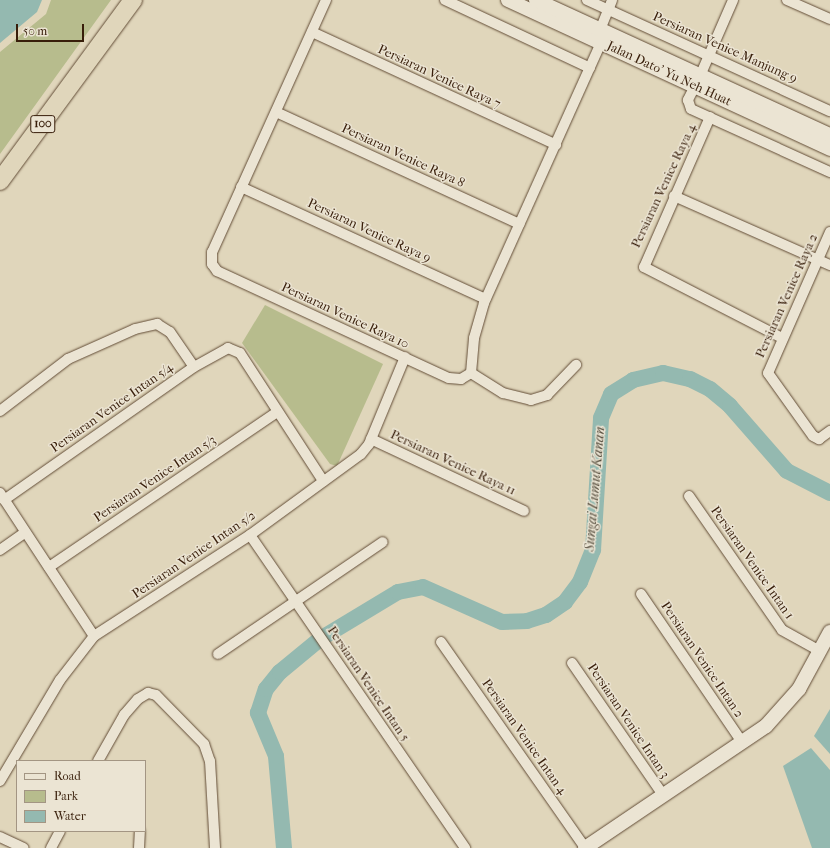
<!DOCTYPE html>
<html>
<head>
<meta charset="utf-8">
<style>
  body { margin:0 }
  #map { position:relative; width:830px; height:848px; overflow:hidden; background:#e0d6bb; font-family:"IM FELL French Canon",serif }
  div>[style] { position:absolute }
  .green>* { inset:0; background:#b7bc8d }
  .water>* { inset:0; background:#94b9b0 }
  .river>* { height:16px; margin:-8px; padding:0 8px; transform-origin:8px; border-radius:8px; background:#94b9b0 }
  .roads { filter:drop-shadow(0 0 1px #624c36) drop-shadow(0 0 1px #624c36) }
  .street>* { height:10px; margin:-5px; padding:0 5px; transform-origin:5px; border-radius:5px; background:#ebe4d3 }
  .secondary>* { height:14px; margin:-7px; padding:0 7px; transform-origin:7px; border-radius:7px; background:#ebe4d3 }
  .highway>* { height:18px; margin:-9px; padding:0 9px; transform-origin:9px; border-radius:9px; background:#e0d6bb }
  span { translate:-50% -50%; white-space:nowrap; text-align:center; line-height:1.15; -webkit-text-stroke:3px #ebe4d3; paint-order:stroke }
  .shield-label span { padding:1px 3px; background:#ebe4d3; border:1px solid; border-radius:3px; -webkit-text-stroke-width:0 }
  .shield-label { font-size:12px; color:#381e0a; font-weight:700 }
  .street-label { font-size:13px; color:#381e0a }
  .water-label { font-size:14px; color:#544c3c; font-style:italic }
  .legend { position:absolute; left:16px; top:760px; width:130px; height:72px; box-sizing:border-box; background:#ebe4d3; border:1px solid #a39583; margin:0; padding:5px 7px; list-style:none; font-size:12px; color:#381e0a }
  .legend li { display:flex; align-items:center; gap:8px; height:20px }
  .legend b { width:20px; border:1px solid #a39583 }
  .scale { position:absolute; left:16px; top:24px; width:68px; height:18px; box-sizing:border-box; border:2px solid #381e0a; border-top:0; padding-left:5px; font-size:12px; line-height:14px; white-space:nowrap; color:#381e0a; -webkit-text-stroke:3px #ebe4d3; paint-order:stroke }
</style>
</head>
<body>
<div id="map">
  <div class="green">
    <i style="clip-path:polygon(51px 0,111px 0,0 154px,0 52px,46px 14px)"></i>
    <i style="clip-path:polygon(265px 305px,383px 364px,337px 466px,330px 464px,242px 343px)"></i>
  </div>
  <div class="water">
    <i style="clip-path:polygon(0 0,42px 0,37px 12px,0 43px)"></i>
    <i style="clip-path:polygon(830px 709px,830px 754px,814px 736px)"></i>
    <i style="clip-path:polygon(811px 748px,830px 770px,830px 848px,812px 848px,783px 766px)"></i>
  </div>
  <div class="river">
    <i style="left:284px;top:848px;width:92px;rotate:-95deg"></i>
    <i style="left:276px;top:756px;width:47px;rotate:-112.7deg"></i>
    <i style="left:258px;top:713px;width:25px;rotate:-72deg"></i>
    <i style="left:266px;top:689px;width:22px;rotate:-51deg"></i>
    <i style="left:280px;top:672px;width:52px;rotate:-39.5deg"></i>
    <i style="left:320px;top:639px;width:91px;rotate:-31.1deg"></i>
    <i style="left:398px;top:592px;width:25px;rotate:-11deg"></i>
    <i style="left:423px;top:587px;width:86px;rotate:23.9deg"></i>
    <i style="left:502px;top:622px;width:25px;rotate:-2deg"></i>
    <i style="left:527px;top:621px;width:20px;rotate:-18deg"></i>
    <i style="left:546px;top:615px;width:23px;rotate:-34deg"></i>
    <i style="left:565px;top:602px;width:25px;rotate:-53deg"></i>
    <i style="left:580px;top:582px;width:35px;rotate:-68deg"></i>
    <i style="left:593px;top:550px;width:132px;rotate:-86.5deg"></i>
    <i style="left:601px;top:418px;width:26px;rotate:-67deg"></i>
    <i style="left:611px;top:394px;width:26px;rotate:-32deg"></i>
    <i style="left:633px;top:380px;width:31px;rotate:-13deg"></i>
    <i style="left:663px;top:373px;width:28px;rotate:13deg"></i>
    <i style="left:690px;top:379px;width:22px;rotate:27deg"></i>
    <i style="left:710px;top:389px;width:26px;rotate:40deg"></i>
    <i style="left:730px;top:406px;width:86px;rotate:48.8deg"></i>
    <i style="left:787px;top:471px;width:48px;rotate:27.1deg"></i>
  </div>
  <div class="roads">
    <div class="street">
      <i style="left:326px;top:0;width:277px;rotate:114.3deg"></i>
      <i style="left:212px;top:252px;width:12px;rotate:90deg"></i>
      <i style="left:212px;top:264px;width:9px;rotate:54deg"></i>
      <i style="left:217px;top:271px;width:255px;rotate:24.8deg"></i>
      <i style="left:449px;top:378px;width:12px;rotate:5deg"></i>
      <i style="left:461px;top:379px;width:12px;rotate:-31deg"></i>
      <i style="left:445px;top:0;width:160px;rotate:25.1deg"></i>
      <i style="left:587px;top:0;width:267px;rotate:24.6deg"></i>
      <i style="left:787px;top:0;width:47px;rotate:23.8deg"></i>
      <i style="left:600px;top:30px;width:32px;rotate:-68deg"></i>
      <i style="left:312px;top:32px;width:269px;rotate:24.8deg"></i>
      <i style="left:700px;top:76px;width:83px;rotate:-66.5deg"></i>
      <i style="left:695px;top:86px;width:16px;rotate:117deg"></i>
      <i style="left:688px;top:100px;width:9px;rotate:72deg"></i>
      <i style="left:691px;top:109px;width:153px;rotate:24.4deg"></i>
      <i style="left:276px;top:112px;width:268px;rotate:24.7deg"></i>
      <i style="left:710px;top:117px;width:164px;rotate:113.7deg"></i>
      <i style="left:644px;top:267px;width:155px;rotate:27.2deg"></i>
      <i style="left:241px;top:187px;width:269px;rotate:24.6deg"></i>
      <i style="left:674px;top:196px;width:171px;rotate:23.9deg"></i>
      <i style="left:830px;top:232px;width:154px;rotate:113.7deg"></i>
      <i style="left:768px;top:373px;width:77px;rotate:54.5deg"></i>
      <i style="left:813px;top:436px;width:7px;rotate:27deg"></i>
      <i style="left:819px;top:439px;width:14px;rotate:-36deg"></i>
      <i style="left:471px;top:373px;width:35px;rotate:-85deg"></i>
      <i style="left:474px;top:338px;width:36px;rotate:-74deg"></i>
      <i style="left:484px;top:303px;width:285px;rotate:-65.8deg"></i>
      <i style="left:471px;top:373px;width:38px;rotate:32deg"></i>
      <i style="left:503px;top:393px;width:29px;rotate:14deg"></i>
      <i style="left:531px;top:400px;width:17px;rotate:-17deg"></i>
      <i style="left:547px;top:395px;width:42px;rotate:-46deg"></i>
      <i style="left:0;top:411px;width:86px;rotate:-37.4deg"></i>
      <i style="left:68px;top:359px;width:73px;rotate:-24.1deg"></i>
      <i style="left:135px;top:329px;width:23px;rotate:-13deg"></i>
      <i style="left:157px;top:324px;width:15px;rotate:32deg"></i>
      <i style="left:170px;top:332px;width:42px;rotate:55.6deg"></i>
      <i style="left:371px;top:439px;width:169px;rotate:25.2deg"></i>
      <i style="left:0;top:493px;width:171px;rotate:56.7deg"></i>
      <i style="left:689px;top:496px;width:163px;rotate:55.2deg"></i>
      <i style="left:782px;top:630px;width:43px;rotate:28.9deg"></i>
      <i style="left:4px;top:500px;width:232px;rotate:-35deg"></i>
      <i style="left:194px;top:367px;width:39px;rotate:-29deg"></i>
      <i style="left:228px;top:348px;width:13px;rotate:23deg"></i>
      <i style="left:240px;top:353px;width:153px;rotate:57deg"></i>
      <i style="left:250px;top:535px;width:380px;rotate:55.5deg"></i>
      <i style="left:0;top:550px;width:29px;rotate:-35deg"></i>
      <i style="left:49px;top:567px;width:276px;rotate:-34.2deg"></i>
      <i style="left:641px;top:594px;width:179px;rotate:55.7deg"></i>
      <i style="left:441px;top:642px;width:251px;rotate:55deg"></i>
      <i style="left:218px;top:654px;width:199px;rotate:-34.2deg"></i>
      <i style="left:572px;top:663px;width:160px;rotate:55.4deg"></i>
      <i style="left:98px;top:761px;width:53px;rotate:-60.5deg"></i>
      <i style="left:124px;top:715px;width:21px;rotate:-49deg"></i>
      <i style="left:138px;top:699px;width:12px;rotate:-31deg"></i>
      <i style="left:148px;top:693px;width:8px;rotate:14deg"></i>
      <i style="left:156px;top:695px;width:69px;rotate:45.6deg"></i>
      <i style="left:204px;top:744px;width:18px;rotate:71deg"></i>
      <i style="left:210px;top:761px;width:87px;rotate:86.7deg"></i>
      <i style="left:0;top:781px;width:117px;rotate:-59.3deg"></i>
      <i style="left:60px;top:680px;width:56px;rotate:-52.3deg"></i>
      <i style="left:94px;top:636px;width:186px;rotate:-32.9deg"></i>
      <i style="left:250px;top:535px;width:137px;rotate:-36.1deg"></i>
      <i style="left:361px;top:454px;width:13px;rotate:-51deg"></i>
      <i style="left:369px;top:444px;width:94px;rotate:-67.5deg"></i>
      <i style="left:0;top:837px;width:26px;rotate:25deg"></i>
      <i style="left:51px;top:848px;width:19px;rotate:-62deg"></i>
      <i style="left:139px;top:848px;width:17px;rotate:-87deg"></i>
    </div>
    <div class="secondary">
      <i style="left:508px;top:0;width:355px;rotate:24.8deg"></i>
      <i style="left:536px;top:0;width:324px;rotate:24.7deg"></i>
      <i style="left:585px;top:848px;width:218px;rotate:-34deg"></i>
      <i style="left:766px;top:726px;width:50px;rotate:-48.3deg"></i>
      <i style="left:799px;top:689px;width:65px;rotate:-61.5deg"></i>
    </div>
    <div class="highway">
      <i style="left:0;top:181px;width:225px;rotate:-53.7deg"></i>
    </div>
  </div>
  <div class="shield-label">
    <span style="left:43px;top:124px">100</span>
  </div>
  <div class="street-label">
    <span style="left:725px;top:48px;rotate:24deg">Persiaran Venice Manjung 9</span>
    <span style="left:669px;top:74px;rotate:25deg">Jalan Dato' Yu Neh Huat</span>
    <span style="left:439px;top:77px;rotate:25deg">Persiaran Venice Raya 7</span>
    <span style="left:403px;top:156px;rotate:25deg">Persiaran Venice Raya 8</span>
    <span style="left:664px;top:186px;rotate:-65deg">Persiaran Venice Raya 4</span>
    <span style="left:369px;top:231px;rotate:25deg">Persiaran Venice Raya 9</span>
    <span style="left:787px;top:296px;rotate:-66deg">Persiaran Venice Raya 2</span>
    <span style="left:345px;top:316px;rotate:25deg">Persiaran Venice Raya 10</span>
    <span style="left:112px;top:408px;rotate:-35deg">Persiaran Venice Intan 5/4</span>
    <span style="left:453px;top:463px;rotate:25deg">Persiaran Venice Raya 11</span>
    <span style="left:155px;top:479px;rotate:-34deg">Persiaran Venice Intan 5/3</span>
    <span style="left:194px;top:555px;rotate:-34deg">Persiaran Venice Intan 5/2</span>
    <span style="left:752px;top:563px;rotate:55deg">Persiaran Venice Intan 1</span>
    <span style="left:702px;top:660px;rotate:56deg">Persiaran Venice Intan 2</span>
    <span style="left:368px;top:684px;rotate:56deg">Persiaran Venice Intan 5</span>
    <span style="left:628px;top:721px;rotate:56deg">Persiaran Venice Intan 3</span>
    <span style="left:524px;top:737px;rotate:55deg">Persiaran Venice Intan 4</span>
  </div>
  <div class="water-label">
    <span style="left:595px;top:489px;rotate:-85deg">Sungai Lumut Kanan</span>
  </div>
  <ul class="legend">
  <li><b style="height:5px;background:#ebe4d3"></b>Road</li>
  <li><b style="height:11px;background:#b7bc8d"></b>Park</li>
  <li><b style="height:11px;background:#94b9b0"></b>Water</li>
  </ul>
  <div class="scale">50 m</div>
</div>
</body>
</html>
